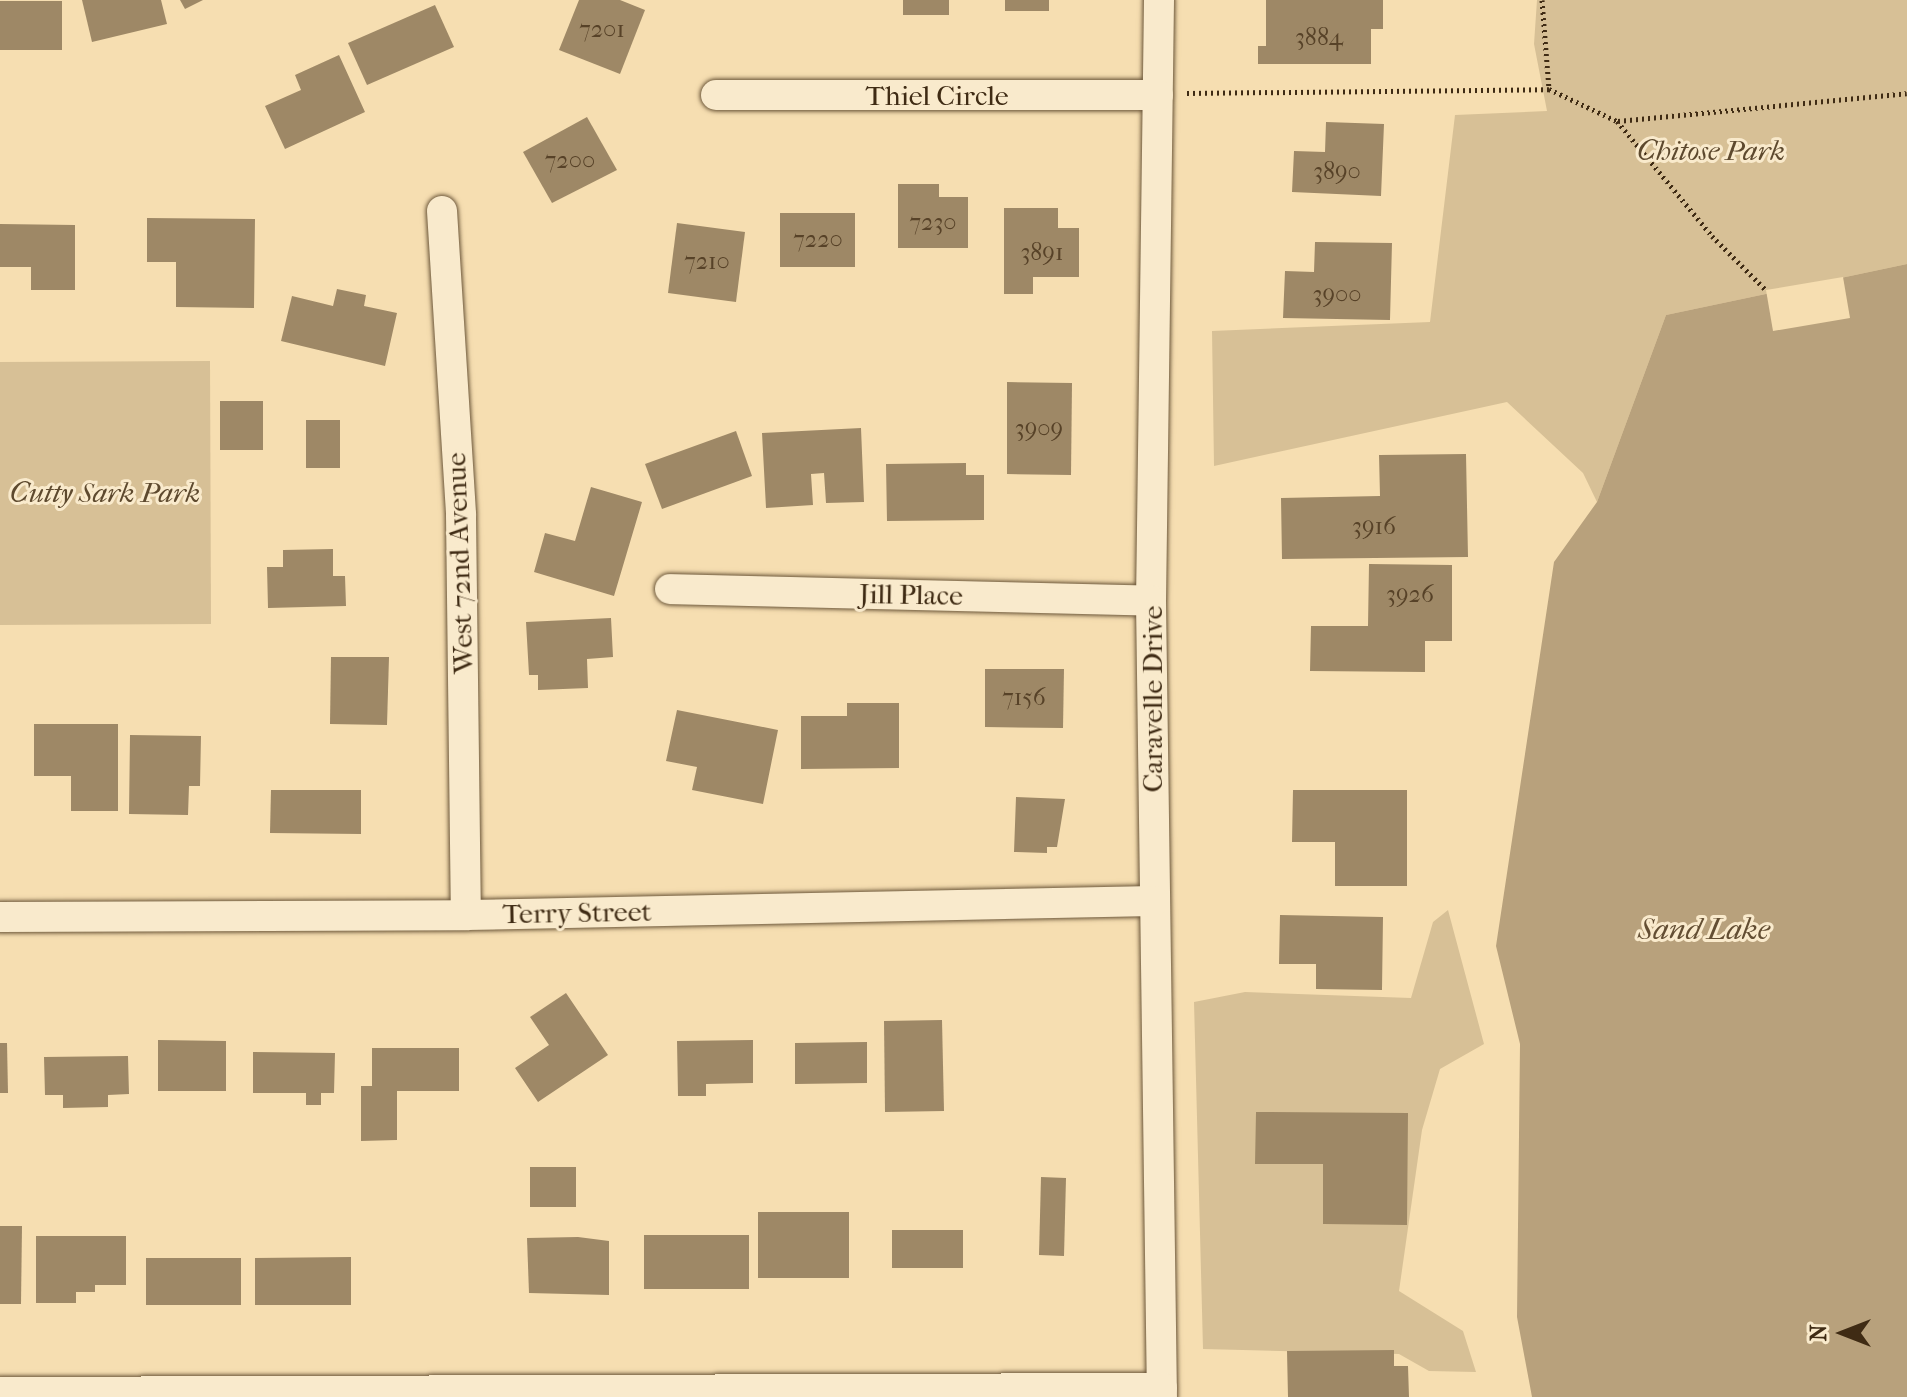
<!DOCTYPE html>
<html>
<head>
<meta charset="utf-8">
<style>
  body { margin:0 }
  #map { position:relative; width:1907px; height:1397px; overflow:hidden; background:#f6deb1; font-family:"IM FELL French Canon",serif }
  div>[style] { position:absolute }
  .green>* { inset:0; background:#d7c096 }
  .water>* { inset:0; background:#b8a17c }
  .pier>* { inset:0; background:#f6deb1 }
  .building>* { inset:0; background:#9e8866 }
  .path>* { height:5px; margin-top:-2.5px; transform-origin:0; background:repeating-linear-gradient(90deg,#3f2b14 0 2px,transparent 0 6px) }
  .roads { filter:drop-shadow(0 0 2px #6d583b) drop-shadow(0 0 2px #6d583b) }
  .street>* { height:30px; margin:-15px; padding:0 15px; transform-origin:15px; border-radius:15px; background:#f9eacc }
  span { translate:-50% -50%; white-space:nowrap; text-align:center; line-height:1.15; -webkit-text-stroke:6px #f9eacc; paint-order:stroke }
  .number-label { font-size:24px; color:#574228 }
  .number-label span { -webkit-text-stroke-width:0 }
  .street-label { font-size:28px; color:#3f2b14 }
  .park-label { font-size:28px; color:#5d492e; font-style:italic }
  .water-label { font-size:30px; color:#634e33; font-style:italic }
  .north { position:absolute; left:1803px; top:1293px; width:80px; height:80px; -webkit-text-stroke:6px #f9eacc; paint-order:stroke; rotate:270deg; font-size:22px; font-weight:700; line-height:32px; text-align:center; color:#3f2b14 }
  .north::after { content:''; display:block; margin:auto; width:28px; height:36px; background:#3f2b14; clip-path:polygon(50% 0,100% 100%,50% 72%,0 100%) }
</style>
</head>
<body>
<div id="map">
  <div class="green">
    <i style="clip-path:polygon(1537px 0,1907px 0,1907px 264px,1666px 315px,1597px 502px,1583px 473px,1507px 402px,1214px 466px,1212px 331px,1430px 322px,1455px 115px,1547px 111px,1534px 44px)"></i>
    <i style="clip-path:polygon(210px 361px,211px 624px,0 625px,0 362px)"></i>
    <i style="clip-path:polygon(1448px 910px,1484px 1044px,1440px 1069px,1422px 1130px,1399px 1291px,1463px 1331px,1476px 1372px,1429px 1371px,1399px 1354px,1203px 1349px,1194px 1002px,1245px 992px,1411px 998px,1433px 922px)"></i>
  </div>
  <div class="water">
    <i style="clip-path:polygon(1907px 264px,1907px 1397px,1532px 1397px,1517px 1317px,1520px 1044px,1496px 946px,1554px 562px,1597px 502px,1666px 315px)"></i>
  </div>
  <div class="pier">
    <i style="clip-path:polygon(1843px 277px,1850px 318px,1773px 331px,1766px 290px)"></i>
  </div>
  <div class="building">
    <i style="clip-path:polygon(82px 0,161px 0,167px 24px,92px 42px)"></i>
    <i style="clip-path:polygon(180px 0,203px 0,185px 9px)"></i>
    <i style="clip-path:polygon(579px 0,620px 0,645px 10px,620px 74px,559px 50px)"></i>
    <i style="clip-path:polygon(903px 0,949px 0,949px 15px,903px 15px)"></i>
    <i style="clip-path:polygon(1005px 0,1049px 0,1049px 11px,1005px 11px)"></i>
    <i style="clip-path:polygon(1266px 0,1383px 0,1383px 29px,1371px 29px,1371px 64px,1258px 64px,1258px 46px,1266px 46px)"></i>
    <i style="clip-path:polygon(0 1px,62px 1px,62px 50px,0 50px)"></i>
    <i style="clip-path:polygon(435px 5px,454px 47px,367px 85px,348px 43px)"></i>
    <i style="clip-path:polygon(339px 55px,365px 112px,285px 149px,265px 106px,301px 90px,295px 75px)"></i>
    <i style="clip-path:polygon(587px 117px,617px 170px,552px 203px,523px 152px)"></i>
    <i style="clip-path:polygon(1326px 122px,1384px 124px,1381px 196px,1292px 192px,1294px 151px,1325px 152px)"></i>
    <i style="clip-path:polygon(898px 184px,939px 184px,939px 197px,968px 197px,968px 248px,898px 248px)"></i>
    <i style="clip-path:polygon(1004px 208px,1058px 208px,1058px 228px,1079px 228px,1079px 277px,1033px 277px,1033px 294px,1004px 294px)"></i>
    <i style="clip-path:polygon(780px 213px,855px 213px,855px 267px,780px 267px)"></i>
    <i style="clip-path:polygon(147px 218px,255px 219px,254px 308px,176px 307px,176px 262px,147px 262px)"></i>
    <i style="clip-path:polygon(677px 223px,745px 232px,736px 302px,668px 293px)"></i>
    <i style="clip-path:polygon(0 224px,75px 225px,75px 290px,31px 290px,31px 267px,0 267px)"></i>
    <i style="clip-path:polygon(1315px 242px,1392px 243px,1390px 320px,1283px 318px,1285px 271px,1314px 272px)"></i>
    <i style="clip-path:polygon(337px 289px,366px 295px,364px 306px,397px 313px,385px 366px,281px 341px,292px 296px,333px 306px)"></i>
    <i style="clip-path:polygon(1007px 382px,1072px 383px,1071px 475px,1007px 474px)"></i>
    <i style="clip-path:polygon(220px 401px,263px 401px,263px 450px,220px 450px)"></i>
    <i style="clip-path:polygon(306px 420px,340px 420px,340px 468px,306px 468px)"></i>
    <i style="clip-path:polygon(861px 428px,864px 502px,826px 503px,824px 473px,811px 474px,813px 505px,766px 508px,762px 433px)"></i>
    <i style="clip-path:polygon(736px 431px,752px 476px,662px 509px,645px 464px)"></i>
    <i style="clip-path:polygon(1466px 454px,1468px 557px,1282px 559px,1281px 498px,1380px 496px,1379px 455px)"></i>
    <i style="clip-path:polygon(966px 463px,966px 475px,984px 475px,984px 520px,887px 521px,886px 464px)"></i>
    <i style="clip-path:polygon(591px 487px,642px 502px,614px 596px,534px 572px,545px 533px,575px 541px)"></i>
    <i style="clip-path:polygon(333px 549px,333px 576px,345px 576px,346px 606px,268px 608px,267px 567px,283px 567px,283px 550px)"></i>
    <i style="clip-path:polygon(1369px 564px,1452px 565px,1452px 641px,1425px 641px,1425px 672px,1310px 671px,1311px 626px,1368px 626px)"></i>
    <i style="clip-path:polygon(611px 618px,613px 657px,587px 659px,588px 688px,538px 690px,538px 675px,529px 675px,526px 622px)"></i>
    <i style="clip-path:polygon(331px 657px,389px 657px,387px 725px,330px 724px)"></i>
    <i style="clip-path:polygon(985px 669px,1064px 669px,1063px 728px,985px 727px)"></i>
    <i style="clip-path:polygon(847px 703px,899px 703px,899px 768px,801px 769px,801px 716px,847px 716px)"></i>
    <i style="clip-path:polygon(677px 710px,778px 730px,763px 804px,692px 790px,697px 767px,666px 761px)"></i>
    <i style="clip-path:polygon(34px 724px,118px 724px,118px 811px,71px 811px,71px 776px,34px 776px)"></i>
    <i style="clip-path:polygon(130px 735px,201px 736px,200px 786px,189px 786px,188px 815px,129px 814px)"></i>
    <i style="clip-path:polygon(271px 790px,361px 790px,361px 834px,270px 833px)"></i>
    <i style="clip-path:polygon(1293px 790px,1407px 790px,1407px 886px,1335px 886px,1335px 842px,1292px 842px)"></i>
    <i style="clip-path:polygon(1016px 797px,1065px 799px,1057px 847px,1047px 847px,1047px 853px,1014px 852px)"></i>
    <i style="clip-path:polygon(1280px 915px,1383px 917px,1382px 990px,1316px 989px,1316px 964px,1279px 964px)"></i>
    <i style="clip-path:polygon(566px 993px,608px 1055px,538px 1102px,515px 1068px,549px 1045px,530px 1017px)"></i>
    <i style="clip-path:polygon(942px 1020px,944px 1111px,885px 1112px,884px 1021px)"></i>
    <i style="clip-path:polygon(158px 1040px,226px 1041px,226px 1091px,158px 1091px)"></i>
    <i style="clip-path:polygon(753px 1040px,753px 1083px,706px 1084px,706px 1096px,678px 1096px,677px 1041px)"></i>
    <i style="clip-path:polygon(867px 1042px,867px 1083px,795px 1084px,795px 1043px)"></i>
    <i style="clip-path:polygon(0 1043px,7px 1043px,8px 1093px,0 1093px)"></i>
    <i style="clip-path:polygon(372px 1048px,459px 1048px,459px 1091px,397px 1091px,397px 1140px,361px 1141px,361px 1086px,372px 1086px)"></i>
    <i style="clip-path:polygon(253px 1052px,335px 1053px,334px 1093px,321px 1093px,321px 1105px,306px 1105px,306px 1093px,253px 1093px)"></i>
    <i style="clip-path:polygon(128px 1056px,129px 1094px,108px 1095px,108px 1107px,63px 1108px,63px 1095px,45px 1095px,44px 1057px)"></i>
    <i style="clip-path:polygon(1256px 1112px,1408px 1113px,1407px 1225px,1323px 1224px,1323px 1164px,1255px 1164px)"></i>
    <i style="clip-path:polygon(530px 1167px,576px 1167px,576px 1207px,530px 1207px)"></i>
    <i style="clip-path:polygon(1041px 1177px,1066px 1178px,1064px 1256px,1039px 1255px)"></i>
    <i style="clip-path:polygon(758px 1212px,849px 1212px,849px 1278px,758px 1278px)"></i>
    <i style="clip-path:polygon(0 1226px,22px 1226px,21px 1304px,0 1304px)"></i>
    <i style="clip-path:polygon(892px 1230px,963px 1230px,963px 1268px,892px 1268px)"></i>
    <i style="clip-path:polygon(644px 1235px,749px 1235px,749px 1289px,644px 1289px)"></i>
    <i style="clip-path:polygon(36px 1236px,126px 1236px,126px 1285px,95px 1285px,95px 1292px,76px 1292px,76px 1303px,36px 1303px)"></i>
    <i style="clip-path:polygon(578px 1237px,609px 1241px,609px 1295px,529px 1293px,527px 1238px)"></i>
    <i style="clip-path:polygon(351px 1257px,351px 1305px,255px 1305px,255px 1258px)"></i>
    <i style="clip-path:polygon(146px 1258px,241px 1258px,241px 1305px,146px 1305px)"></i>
    <i style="clip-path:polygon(1394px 1350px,1394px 1366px,1408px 1366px,1409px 1397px,1288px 1397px,1287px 1351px)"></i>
  </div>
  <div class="path">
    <i style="left:1542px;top:0;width:89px;rotate:85.5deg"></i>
    <i style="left:1187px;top:93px;width:362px;rotate:-0.6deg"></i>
    <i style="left:1549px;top:89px;width:75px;rotate:25.2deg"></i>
    <i style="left:1617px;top:121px;width:149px;rotate:50.4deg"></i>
    <i style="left:1712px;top:236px;width:76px;rotate:45deg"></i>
    <i style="left:1618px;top:121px;width:290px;rotate:-5.5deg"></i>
  </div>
  <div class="roads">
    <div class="street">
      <i style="left:1159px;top:0;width:601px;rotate:90.76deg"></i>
      <i style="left:1151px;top:601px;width:796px;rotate:89.21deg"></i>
      <i style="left:716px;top:95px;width:442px"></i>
      <i style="left:442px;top:211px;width:305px;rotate:86.4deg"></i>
      <i style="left:461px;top:515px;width:400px;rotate:89.3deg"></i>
      <i style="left:670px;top:589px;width:481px;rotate:1.4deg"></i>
      <i style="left:0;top:917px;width:466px;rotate:-0.2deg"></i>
      <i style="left:466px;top:915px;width:688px;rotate:-1.17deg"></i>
      <i style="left:0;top:1392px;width:1162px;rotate:-0.2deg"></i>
    </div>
  </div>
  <div class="number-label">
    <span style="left:602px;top:30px">7201</span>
    <span style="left:1319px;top:38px">3884</span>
    <span style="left:570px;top:161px">7200</span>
    <span style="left:1337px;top:172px">3890</span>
    <span style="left:933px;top:223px">7230</span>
    <span style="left:818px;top:240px">7220</span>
    <span style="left:1042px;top:253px">3891</span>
    <span style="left:707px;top:262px">7210</span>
    <span style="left:1337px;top:295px">3900</span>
    <span style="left:1039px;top:429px">3909</span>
    <span style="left:1374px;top:527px">3916</span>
    <span style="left:1410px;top:595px">3926</span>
    <span style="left:1024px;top:698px">7156</span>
  </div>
  <div class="street-label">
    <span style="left:937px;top:96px">Thiel Circle</span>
    <span style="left:460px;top:563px;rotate:-92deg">West 72nd Avenue</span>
    <span style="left:911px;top:595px;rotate:1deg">Jill Place</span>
    <span style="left:1153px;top:699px;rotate:-90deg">Caravelle Drive</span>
    <span style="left:577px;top:913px;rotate:-1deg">Terry Street</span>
  </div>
  <div class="park-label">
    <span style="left:1711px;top:151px">Chitose Park</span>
    <span style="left:105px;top:493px">Cutty Sark Park</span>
  </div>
  <div class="water-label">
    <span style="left:1704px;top:930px">Sand Lake</span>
  </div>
  <div class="north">N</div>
</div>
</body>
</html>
